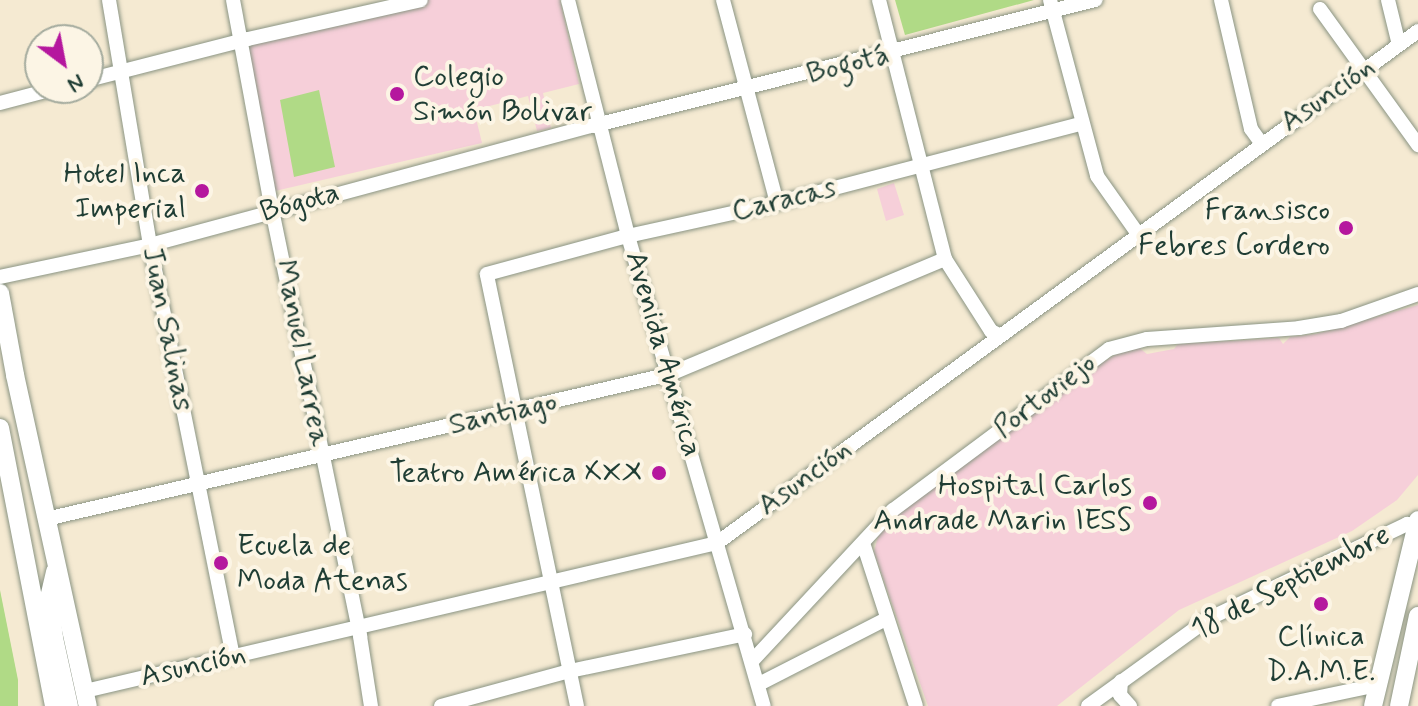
<!DOCTYPE html>
<html>
<head>
<meta charset="utf-8">
<style>
  body { margin:0 }
  #map { position:relative; width:1418px; height:706px; overflow:hidden; background:#f5ead2; font-family:Mynerve,sans-serif }
  div>[style] { position:absolute }
  .built>* { inset:0; background:#f6cfd9 }
  .green>* { inset:0; background:#b0da86 }
  .roads { filter:drop-shadow(0 0 2px #8a9483) drop-shadow(0 0 2px #8a9483) }
  .minor>* { height:14px; margin:-7px; padding:0 7px; transform-origin:7px; border-radius:7px; background:#fff }
  .major>* { height:18px; margin:-9px; padding:0 9px; transform-origin:9px; border-radius:9px; background:#fff }
  .dots>* { width:22px; height:22px; translate:-50% -50%; box-sizing:border-box; border:4px solid #fcf5e5; border-radius:50% }
  span { translate:-50% -50%; white-space:nowrap; text-align:center; line-height:1.15; -webkit-text-stroke:8px #fcf5e5; paint-order:stroke }
  .street-label { font-size:30px; color:#1f3d34 }
  .poi-label { font-size:30px; color:#1f3d34 }
  .left { translate:0 -50%; text-align:left }
  .right { translate:-100% -50%; text-align:right }
  .north { position:absolute; left:24px; top:24px; width:80px; height:80px; box-sizing:border-box; background:#fcf5e5; border:2px solid #a4ab9e; border-radius:50%; rotate:148deg; font-size:22px; font-weight:700; line-height:32px; text-align:center; color:#1f3d34 }
  .north::after { content:''; display:block; margin:auto; width:28px; height:36px; background:#b5179e; clip-path:polygon(50% 0,100% 100%,50% 72%,0 100%) }
</style>
</head>
<body>
<div id="map">
  <div class="built">
    <i style="clip-path:polygon(428px 0,560px 0,579px 84px,543px 93px,551px 128px,537px 131px,528px 96px,474px 110px,482px 143px,275px 191px,248px 45px)"></i>
    <i style="clip-path:polygon(894px 183px,904px 215px,886px 221px,877px 189px)"></i>
    <i style="clip-path:polygon(1418px 305px,1418px 475px,1397px 500px,1352px 531px,1179px 610px,1057px 706px,928px 706px,874px 552px,878px 536px,903px 507px,1089px 370px,1119px 353px,1138px 347px,1147px 354px,1174px 349px,1178px 344px,1279px 338px,1283px 344px,1290px 337px,1316px 334px)"></i>
  </div>
  <div class="green">
    <i style="clip-path:polygon(895px 0,1034px 0,905px 35px)"></i>
    <i style="clip-path:polygon(319px 90px,335px 167px,294px 177px,280px 100px)"></i>
    <i style="clip-path:polygon(0 590px,18px 680px,18px 706px,0 706px)"></i>
  </div>
  <div class="roads">
    <div class="minor">
      <i style="left:109px;top:0;width:248px;rotate:80.5deg"></i>
      <i style="left:150px;top:245px;width:419px;rotate:78.6deg"></i>
      <i style="left:233px;top:0;width:214px;rotate:79.5deg"></i>
      <i style="left:272px;top:210px;width:435px;rotate:78.3deg"></i>
      <i style="left:360px;top:636px;width:71px;rotate:81.1deg"></i>
      <i style="left:568px;top:0;width:244px;rotate:75.7deg"></i>
      <i style="left:628px;top:236px;width:489px;rotate:73.9deg"></i>
      <i style="left:723px;top:0;width:210px;rotate:75.1deg"></i>
      <i style="left:879px;top:0;width:267px;rotate:75.7deg"></i>
      <i style="left:945px;top:259px;width:85px;rotate:57.4deg"></i>
      <i style="left:991px;top:331px;width:9px;rotate:27deg"></i>
      <i style="left:1050px;top:0;width:182px;rotate:75deg"></i>
      <i style="left:1097px;top:176px;width:71px;rotate:54.7deg"></i>
      <i style="left:1221px;top:0;width:132px;rotate:76.9deg"></i>
      <i style="left:1251px;top:129px;width:17px;rotate:54deg"></i>
      <i style="left:1388px;top:0;width:46px;rotate:76.3deg"></i>
      <i style="left:1320px;top:9px;width:168px;rotate:54.2deg"></i>
      <i style="left:88px;top:80px;width:165px;rotate:-14.4deg"></i>
      <i style="left:248px;top:39px;width:177px;rotate:-12.7deg"></i>
      <i style="left:0;top:103px;width:59px;rotate:-14.7deg"></i>
      <i style="left:0;top:277px;width:153px;rotate:-12deg"></i>
      <i style="left:150px;top:245px;width:458px;rotate:-15.1deg"></i>
      <i style="left:592px;top:126px;width:519px;rotate:-14.06deg"></i>
      <i style="left:46px;top:519px;width:641px;rotate:-13.08deg"></i>
      <i style="left:670px;top:374px;width:298px;rotate:-22.7deg"></i>
      <i style="left:863px;top:543px;width:171px;rotate:72deg"></i>
      <i style="left:753px;top:660px;width:205px;rotate:-47deg"></i>
      <i style="left:893px;top:510px;width:269px;rotate:-36.7deg"></i>
      <i style="left:1109px;top:349px;width:39px;rotate:-15deg"></i>
      <i style="left:1147px;top:339px;width:152px;rotate:-4.1deg"></i>
      <i style="left:1299px;top:328px;width:43px;rotate:-9.5deg"></i>
      <i style="left:1341px;top:321px;width:82px;rotate:-19.3deg"></i>
      <i style="left:1121px;top:681px;width:14px;rotate:94deg"></i>
      <i style="left:1120px;top:695px;width:15px;rotate:48deg"></i>
      <i style="left:759px;top:684px;width:143px;rotate:-27.1deg"></i>
      <i style="left:85px;top:691px;width:649px;rotate:-13.18deg"></i>
      <i style="left:717px;top:543px;width:868px;rotate:-36.14deg"></i>
      <i style="left:441px;top:706px;width:134px;rotate:-15.2deg"></i>
      <i style="left:570px;top:671px;width:179px;rotate:-11.9deg"></i>
      <i style="left:577px;top:706px;width:441px;rotate:-101.8deg"></i>
      <i style="left:487px;top:274px;width:141px;rotate:-15.2deg"></i>
      <i style="left:623px;top:237px;width:158px;rotate:-12.4deg"></i>
      <i style="left:777px;top:203px;width:313px;rotate:-14.6deg"></i>
      <i style="left:1088px;top:706px;width:148px;rotate:-35.9deg"></i>
      <i style="left:1208px;top:619px;width:221px;rotate:-25.5deg"></i>
      <i style="left:1407px;top:524px;width:11px;rotate:10deg"></i>
      <i style="left:1278px;top:706px;width:101px;rotate:-12deg"></i>
    </div>
    <div class="major">
      <i style="left:0;top:293px;width:83px;rotate:79.6deg"></i>
      <i style="left:15px;top:375px;width:339px;rotate:77.6deg"></i>
      <i style="left:0;top:428px;width:283px;rotate:79deg"></i>
      <i style="left:55px;top:572px;width:26px;rotate:103deg"></i>
      <i style="left:49px;top:597px;width:41px;rotate:83deg"></i>
      <i style="left:54px;top:638px;width:70px;rotate:77.6deg"></i>
      <i style="left:1373px;top:706px;width:191px;rotate:-76.4deg"></i>
      <i style="left:1399px;top:706px;width:92px;rotate:-78.1deg"></i>
    </div>
  </div>
  <div class="dots">
    <i style="left:397px;top:94px;background:#b5179e"></i>
    <i style="left:202px;top:191px;background:#b5179e"></i>
    <i style="left:1346px;top:228px;background:#b5179e"></i>
    <i style="left:659px;top:473px;background:#b5179e"></i>
    <i style="left:1150px;top:503px;background:#b5179e"></i>
    <i style="left:221px;top:563px;background:#b5179e"></i>
    <i style="left:1321px;top:604px;background:#b5179e"></i>
  </div>
  <div class="street-label">
    <span style="left:848px;top:65px;rotate:-14deg">Bogotá</span>
    <span style="left:1328px;top:95px;rotate:-35deg">Asunción</span>
    <span style="left:784px;top:200px;rotate:-14deg">Caracas</span>
    <span style="left:300px;top:203px;rotate:-15deg">Bógota</span>
    <span style="left:167px;top:329px;rotate:79deg">Juan Salinas</span>
    <span style="left:302px;top:353px;rotate:79deg">Manuel Larrea</span>
    <span style="left:663px;top:354px;rotate:74deg">Avenida América</span>
    <span style="left:1045px;top:396px;rotate:-37deg">Portoviejo</span>
    <span style="left:503px;top:414px;rotate:-13deg">Santiago</span>
    <span style="left:805px;top:478px;rotate:-36deg">Asunción</span>
    <span style="left:1291px;top:583px;rotate:-27deg">18 de Septiembre</span>
    <span style="left:193px;top:666px;rotate:-13deg">Asunción</span>
  </div>
  <div class="poi-label">
    <span class="left" style="left:413px;top:94px">Colegio<br>Simón Bolivar</span>
    <span class="right" style="left:186px;top:191px">Hotel Inca<br>Imperial</span>
    <span class="right" style="left:1330px;top:228px">Fransisco<br>Febres Cordero</span>
    <span class="right" style="left:643px;top:473px">Teatro América XXX</span>
    <span class="right" style="left:1132px;top:503px">Hospital Carlos<br>Andrade Marin IESS</span>
    <span class="left" style="left:237px;top:563px">Ecuela de<br>Moda Atenas</span>
    <span style="left:1321px;top:654px">Clínica<br>D.A.M.E.</span>
  </div>
  <div class="north">N</div>
</div>
</body>
</html>
